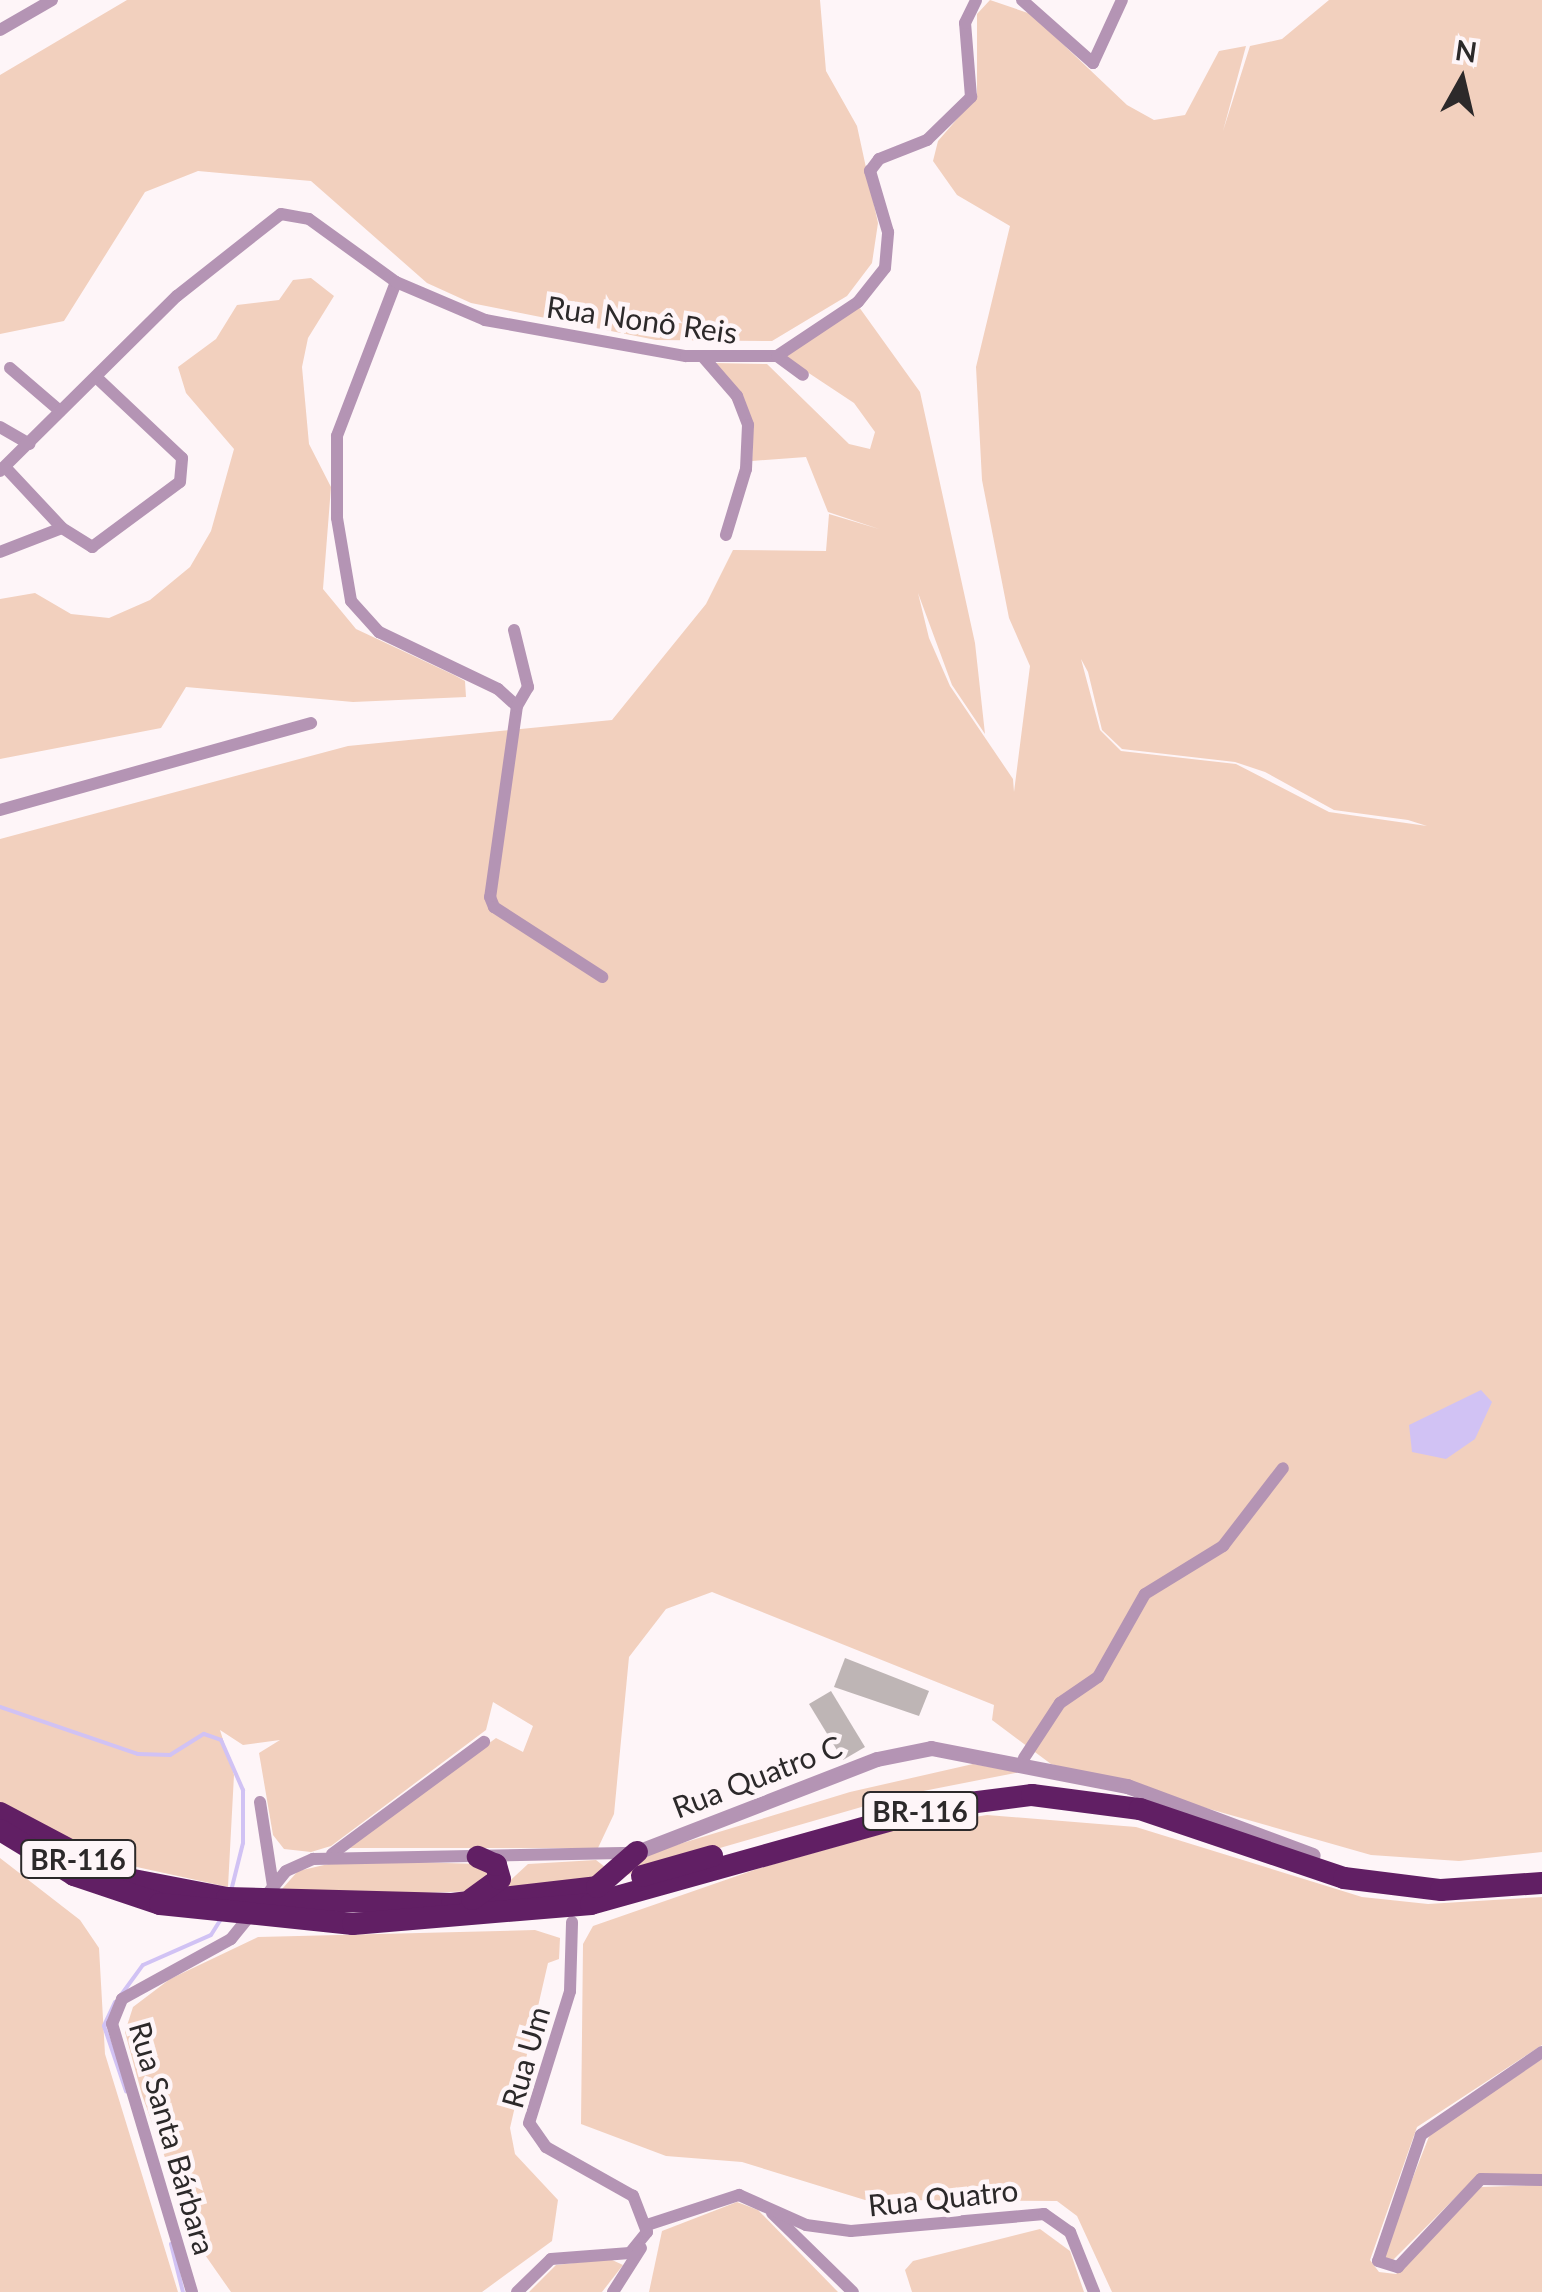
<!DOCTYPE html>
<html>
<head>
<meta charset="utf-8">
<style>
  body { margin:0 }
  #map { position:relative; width:1542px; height:2292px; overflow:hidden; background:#fef5f8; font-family:Lato,sans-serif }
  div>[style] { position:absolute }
  .green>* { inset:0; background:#f2d0be }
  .water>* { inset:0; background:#d1c2f4 }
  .stream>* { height:4px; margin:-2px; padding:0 2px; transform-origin:2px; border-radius:2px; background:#d1c2f4 }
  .building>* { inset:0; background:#beb5b5 }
  .minor>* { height:12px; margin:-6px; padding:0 6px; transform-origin:6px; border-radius:6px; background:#b494b4 }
  .tertiary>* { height:15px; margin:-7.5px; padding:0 7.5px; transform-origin:7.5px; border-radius:7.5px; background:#b494b4 }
  .motorway>* { height:22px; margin:-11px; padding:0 11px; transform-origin:11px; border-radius:11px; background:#611f64 }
  span { translate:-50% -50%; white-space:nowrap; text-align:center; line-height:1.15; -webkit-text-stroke:9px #fef5f8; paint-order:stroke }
  .shield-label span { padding:2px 8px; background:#fef5f8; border:2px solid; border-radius:8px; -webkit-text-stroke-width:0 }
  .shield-label { font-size:28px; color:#2c292a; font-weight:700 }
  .street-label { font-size:30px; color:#2c292a }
  .north { position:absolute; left:1412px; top:30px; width:100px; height:100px; -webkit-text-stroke:8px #fef5f8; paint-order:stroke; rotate:8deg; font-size:28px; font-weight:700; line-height:40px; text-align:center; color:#2c292a }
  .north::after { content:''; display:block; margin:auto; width:35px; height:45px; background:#2c292a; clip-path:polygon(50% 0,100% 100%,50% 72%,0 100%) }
</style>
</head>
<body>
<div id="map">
  <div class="green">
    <i style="clip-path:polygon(127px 0,820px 0,826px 71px,857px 126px,878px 223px,872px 263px,847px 296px,772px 341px,656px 340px,471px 303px,427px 283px,311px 181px,198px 171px,145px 192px,64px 321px,0 334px,0 75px)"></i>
    <i style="clip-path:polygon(evenodd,990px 0,1031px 14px,1127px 105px,1154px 120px,1185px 115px,1219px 51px,1246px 46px,1223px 131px,1250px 46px,1282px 39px,1329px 0,1542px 0,1542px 1852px,1459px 1861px,1371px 1855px,1051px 1764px,992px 1720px,994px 1705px,712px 1592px,666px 1609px,629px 1657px,614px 1814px,598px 1848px,349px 1848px,496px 1738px,523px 1752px,533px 1726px,493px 1702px,486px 1730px,331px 1846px,311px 1852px,284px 1849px,273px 1835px,259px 1753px,280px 1740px,243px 1745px,220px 1730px,234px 1775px,228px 1887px,114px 1862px,0 1804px,0 839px,348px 746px,612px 720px,706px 604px,733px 550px,826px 551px,829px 514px,879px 529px,828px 512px,806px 457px,752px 461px,753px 440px,713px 363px,767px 364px,849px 444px,870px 449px,875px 432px,854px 403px,783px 356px,859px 307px,920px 392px,975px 643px,985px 734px,952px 685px,918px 593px,929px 638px,950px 686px,1013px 779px,1014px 792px,1030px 666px,1009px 618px,982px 480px,976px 367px,1010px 226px,957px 195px,933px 161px,938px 141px,977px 96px,977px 14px,990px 0,1081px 659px,1088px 672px,1102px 730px,1122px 749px,1235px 762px,1265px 772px,1334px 810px,1408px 820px,1427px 826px,1329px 812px,1236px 764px,1121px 751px,1100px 730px,1081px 659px)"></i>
    <i style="clip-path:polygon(311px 278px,334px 296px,308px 338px,302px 367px,309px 444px,331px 487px,323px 589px,356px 629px,454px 675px,465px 681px,466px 697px,353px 702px,186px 687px,161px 728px,0 759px,0 599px,35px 593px,71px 614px,109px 618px,150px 600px,190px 567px,211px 531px,234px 449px,186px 393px,178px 367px,216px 339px,237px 305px,279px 300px,293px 280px)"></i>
    <i style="clip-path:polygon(973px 1764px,1020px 1772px,903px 1795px,616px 1878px,653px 1852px,850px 1792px)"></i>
    <i style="clip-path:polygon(987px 1815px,1136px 1827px,1362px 1897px,1428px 1904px,1542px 1897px,1542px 2045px,1417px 2127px,1370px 2260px,1379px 2272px,1396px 2274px,1481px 2187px,1542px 2185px,1542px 2292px,1112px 2292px,1077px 2216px,1057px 2201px,865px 2200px,742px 2162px,666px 2156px,581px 2124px,583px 1944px,593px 1926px,757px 1869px,895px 1830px)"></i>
    <i style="clip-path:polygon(0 1858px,80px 1920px,99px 1948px,105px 2054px,178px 2292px,0 2292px)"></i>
    <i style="clip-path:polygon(346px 1860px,479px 1864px,488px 1872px,478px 1891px,274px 1898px,298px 1871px)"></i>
    <i style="clip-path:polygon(596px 1860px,605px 1867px,594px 1879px,500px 1890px,528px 1864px)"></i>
    <i style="clip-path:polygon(535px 1930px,560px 1938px,559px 1959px,548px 1963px,510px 2128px,515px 2154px,558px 2200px,552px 2241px,482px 2292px,231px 2292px,196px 2242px,142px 2095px,125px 2032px,133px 2007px,170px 1979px,258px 1937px)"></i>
    <i style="clip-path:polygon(1542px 2059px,1542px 2177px,1469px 2184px,1390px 2263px,1383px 2254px,1430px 2134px)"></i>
    <i style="clip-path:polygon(737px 2202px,758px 2210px,838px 2292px,649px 2292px,662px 2231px)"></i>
    <i style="clip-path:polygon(1040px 2229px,1070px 2251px,1084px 2292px,912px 2292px,905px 2270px,913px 2261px)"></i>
    <i style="clip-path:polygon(610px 2259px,623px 2265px,602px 2292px,529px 2292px,556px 2265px)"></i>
  </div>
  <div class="water">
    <i style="clip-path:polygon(1481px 1390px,1492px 1402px,1475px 1439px,1446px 1459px,1412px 1452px,1409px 1425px)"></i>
  </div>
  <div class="stream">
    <i style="left:0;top:1707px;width:146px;rotate:18.8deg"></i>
    <i style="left:138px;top:1754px;width:32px;rotate:2deg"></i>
    <i style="left:170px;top:1755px;width:40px;rotate:-32deg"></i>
    <i style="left:204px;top:1734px;width:18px;rotate:19deg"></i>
    <i style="left:221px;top:1740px;width:55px;rotate:66.3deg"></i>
    <i style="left:243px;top:1790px;width:53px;rotate:90deg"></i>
    <i style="left:243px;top:1843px;width:49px;rotate:104deg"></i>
    <i style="left:121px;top:1995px;width:37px;rotate:-54deg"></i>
    <i style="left:143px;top:1965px;width:74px;rotate:-23.8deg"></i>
    <i style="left:211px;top:1935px;width:19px;rotate:-58deg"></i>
    <i style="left:115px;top:2002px;width:26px;rotate:115deg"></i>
    <i style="left:104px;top:2026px;width:69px;rotate:71.3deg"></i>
    <i style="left:171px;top:2244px;width:49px;rotate:76deg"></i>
  </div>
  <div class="building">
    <i style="clip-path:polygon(845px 1658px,929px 1691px,919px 1716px,834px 1687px)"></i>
    <i style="clip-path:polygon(831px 1691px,865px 1747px,843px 1760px,809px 1704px)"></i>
  </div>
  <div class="minor">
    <i style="left:1022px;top:0;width:95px;rotate:41.6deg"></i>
    <i style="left:1093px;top:63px;width:69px;rotate:-65.3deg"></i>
    <i style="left:0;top:30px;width:60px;rotate:-30deg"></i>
    <i style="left:396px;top:282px;width:165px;rotate:111deg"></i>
    <i style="left:337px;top:436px;width:82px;rotate:90deg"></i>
    <i style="left:337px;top:518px;width:84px;rotate:80.4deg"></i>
    <i style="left:351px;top:601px;width:42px;rotate:47.9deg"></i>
    <i style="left:379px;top:632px;width:132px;rotate:25.6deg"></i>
    <i style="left:498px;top:689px;width:25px;rotate:42deg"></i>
    <i style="left:517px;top:706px;width:193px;rotate:98deg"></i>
    <i style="left:490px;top:897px;width:11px;rotate:68deg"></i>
    <i style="left:494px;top:907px;width:129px;rotate:32.9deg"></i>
    <i style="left:777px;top:356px;width:32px;rotate:36deg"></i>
    <i style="left:704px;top:358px;width:50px;rotate:49deg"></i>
    <i style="left:737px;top:396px;width:31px;rotate:69deg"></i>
    <i style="left:748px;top:425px;width:44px;rotate:92.6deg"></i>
    <i style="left:746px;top:469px;width:69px;rotate:106.9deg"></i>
    <i style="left:10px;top:368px;width:66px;rotate:40.7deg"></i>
    <i style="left:0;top:427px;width:34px;rotate:30deg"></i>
    <i style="left:5px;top:467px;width:83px;rotate:46.9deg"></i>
    <i style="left:62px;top:528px;width:36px;rotate:32deg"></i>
    <i style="left:92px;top:547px;width:109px;rotate:-36.5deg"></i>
    <i style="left:180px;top:482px;width:24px;rotate:-85deg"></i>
    <i style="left:182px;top:458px;width:118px;rotate:-136.7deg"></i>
    <i style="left:0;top:471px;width:249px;rotate:-44.7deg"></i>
    <i style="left:177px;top:296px;width:132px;rotate:-38.3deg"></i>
    <i style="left:281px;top:214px;width:28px;rotate:10deg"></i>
    <i style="left:309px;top:219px;width:107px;rotate:35.9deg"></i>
    <i style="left:396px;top:282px;width:97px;rotate:23.1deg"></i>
    <i style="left:485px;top:320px;width:204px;rotate:10.2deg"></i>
    <i style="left:686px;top:356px;width:91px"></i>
    <i style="left:777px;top:356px;width:97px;rotate:-33.7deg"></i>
    <i style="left:858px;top:302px;width:43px;rotate:-51.5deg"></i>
    <i style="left:885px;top:268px;width:36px;rotate:-85deg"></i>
    <i style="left:888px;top:232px;width:64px;rotate:-106.4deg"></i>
    <i style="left:870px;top:171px;width:15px;rotate:-53deg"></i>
    <i style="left:879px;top:159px;width:52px;rotate:-21.6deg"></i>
    <i style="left:927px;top:140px;width:62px;rotate:-44.3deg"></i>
    <i style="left:971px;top:97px;width:74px;rotate:-94.6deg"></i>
    <i style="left:965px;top:23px;width:25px;rotate:-64deg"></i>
    <i style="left:0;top:552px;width:66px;rotate:-21.2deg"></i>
    <i style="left:514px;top:630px;width:59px;rotate:76.2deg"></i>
    <i style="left:528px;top:687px;width:22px;rotate:120deg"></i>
    <i style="left:0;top:810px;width:323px;rotate:-15.6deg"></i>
    <i style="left:1024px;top:1758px;width:66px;rotate:-56.8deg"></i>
    <i style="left:1060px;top:1703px;width:46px;rotate:-34.4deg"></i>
    <i style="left:1098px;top:1677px;width:95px;rotate:-60.5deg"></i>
    <i style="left:1145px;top:1594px;width:92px;rotate:-31.6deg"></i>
    <i style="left:1223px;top:1546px;width:98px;rotate:-52.4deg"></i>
    <i style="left:260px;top:1802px;width:85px;rotate:81.2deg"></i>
    <i style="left:332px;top:1854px;width:189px;rotate:-36.4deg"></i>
    <i style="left:1542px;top:2052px;width:147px;rotate:145.6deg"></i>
    <i style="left:1421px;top:2135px;width:133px;rotate:108.8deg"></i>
    <i style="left:1378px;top:2261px;width:21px;rotate:17deg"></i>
    <i style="left:1398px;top:2267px;width:121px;rotate:-46.7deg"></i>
    <i style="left:1481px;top:2179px;width:61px;rotate:0.9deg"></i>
    <i style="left:772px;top:2213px;width:113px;rotate:44.3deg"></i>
    <i style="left:647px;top:2225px;width:97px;rotate:-18.1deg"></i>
    <i style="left:739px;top:2195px;width:73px;rotate:24.1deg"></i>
    <i style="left:806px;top:2225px;width:45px;rotate:7.6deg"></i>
    <i style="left:851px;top:2231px;width:194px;rotate:-5deg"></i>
    <i style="left:1044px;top:2214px;width:32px;rotate:35deg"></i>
    <i style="left:1070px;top:2232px;width:65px;rotate:68.2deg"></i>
    <i style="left:192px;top:2292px;width:280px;rotate:-106.6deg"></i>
    <i style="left:112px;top:2024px;width:27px;rotate:-68deg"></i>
    <i style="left:122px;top:1999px;width:124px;rotate:-28.8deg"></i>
    <i style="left:231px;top:1939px;width:87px;rotate:-51deg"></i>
    <i style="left:286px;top:1871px;width:30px;rotate:-24deg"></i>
    <i style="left:313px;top:1859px;width:322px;rotate:-1.1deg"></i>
    <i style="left:517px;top:2292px;width:47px;rotate:-44.1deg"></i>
    <i style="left:551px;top:2259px;width:79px;rotate:-4.3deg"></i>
    <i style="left:630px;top:2253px;width:27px;rotate:-51deg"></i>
    <i style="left:647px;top:2232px;width:39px;rotate:-111deg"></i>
    <i style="left:633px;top:2196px;width:100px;rotate:-150.6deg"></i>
    <i style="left:546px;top:2147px;width:29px;rotate:-125deg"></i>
    <i style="left:529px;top:2123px;width:138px;rotate:-72.7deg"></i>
    <i style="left:570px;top:1991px;width:69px;rotate:-88.3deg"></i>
    <i style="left:613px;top:2292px;width:52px;rotate:-57.5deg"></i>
  </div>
  <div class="tertiary">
    <i style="left:637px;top:1852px;width:257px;rotate:-21.2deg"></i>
    <i style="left:877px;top:1759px;width:55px;rotate:-11.5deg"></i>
    <i style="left:931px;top:1748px;width:200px;rotate:11deg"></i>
    <i style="left:1127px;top:1786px;width:198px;rotate:20.4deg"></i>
  </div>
  <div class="motorway">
    <i style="left:0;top:1813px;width:139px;rotate:27.9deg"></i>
    <i style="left:123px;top:1878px;width:106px;rotate:10.9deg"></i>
    <i style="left:227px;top:1898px;width:225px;rotate:1.5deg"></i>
    <i style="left:452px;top:1904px;width:145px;rotate:-6.7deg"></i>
    <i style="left:0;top:1830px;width:87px;rotate:31.3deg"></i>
    <i style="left:74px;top:1875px;width:91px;rotate:18.6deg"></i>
    <i style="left:160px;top:1904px;width:194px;rotate:5.9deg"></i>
    <i style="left:353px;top:1924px;width:239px;rotate:-4.8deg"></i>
    <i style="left:591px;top:1904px;width:360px;rotate:-15.6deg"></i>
    <i style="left:938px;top:1807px;width:95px;rotate:-7.3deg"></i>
    <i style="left:1032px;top:1795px;width:109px;rotate:7.4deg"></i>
    <i style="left:1140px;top:1809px;width:215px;rotate:18.7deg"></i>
    <i style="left:1344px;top:1878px;width:98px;rotate:7.1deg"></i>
    <i style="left:1441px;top:1890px;width:101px;rotate:-4deg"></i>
    <i style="left:642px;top:1876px;width:73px;rotate:-15.9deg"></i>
    <i style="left:597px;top:1887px;width:53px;rotate:-41.2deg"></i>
    <i style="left:472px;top:1899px;width:34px;rotate:-36deg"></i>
    <i style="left:500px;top:1879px;width:15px;rotate:-106deg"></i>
    <i style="left:496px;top:1865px;width:20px;rotate:-156deg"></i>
  </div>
  <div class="shield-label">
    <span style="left:920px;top:1811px">BR-116</span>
    <span style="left:78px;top:1859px">BR-116</span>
  </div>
  <div class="street-label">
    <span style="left:642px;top:319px;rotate:8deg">Rua Nonô Reis</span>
    <span style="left:757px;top:1776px;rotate:-21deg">Rua Quatro C</span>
    <span style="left:525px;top:2057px;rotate:-74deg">Rua Um</span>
    <span style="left:173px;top:2138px;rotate:74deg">Rua Santa Bárbara</span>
    <span style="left:943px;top:2197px;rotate:-6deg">Rua Quatro</span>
  </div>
  <div class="north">N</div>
</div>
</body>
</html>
